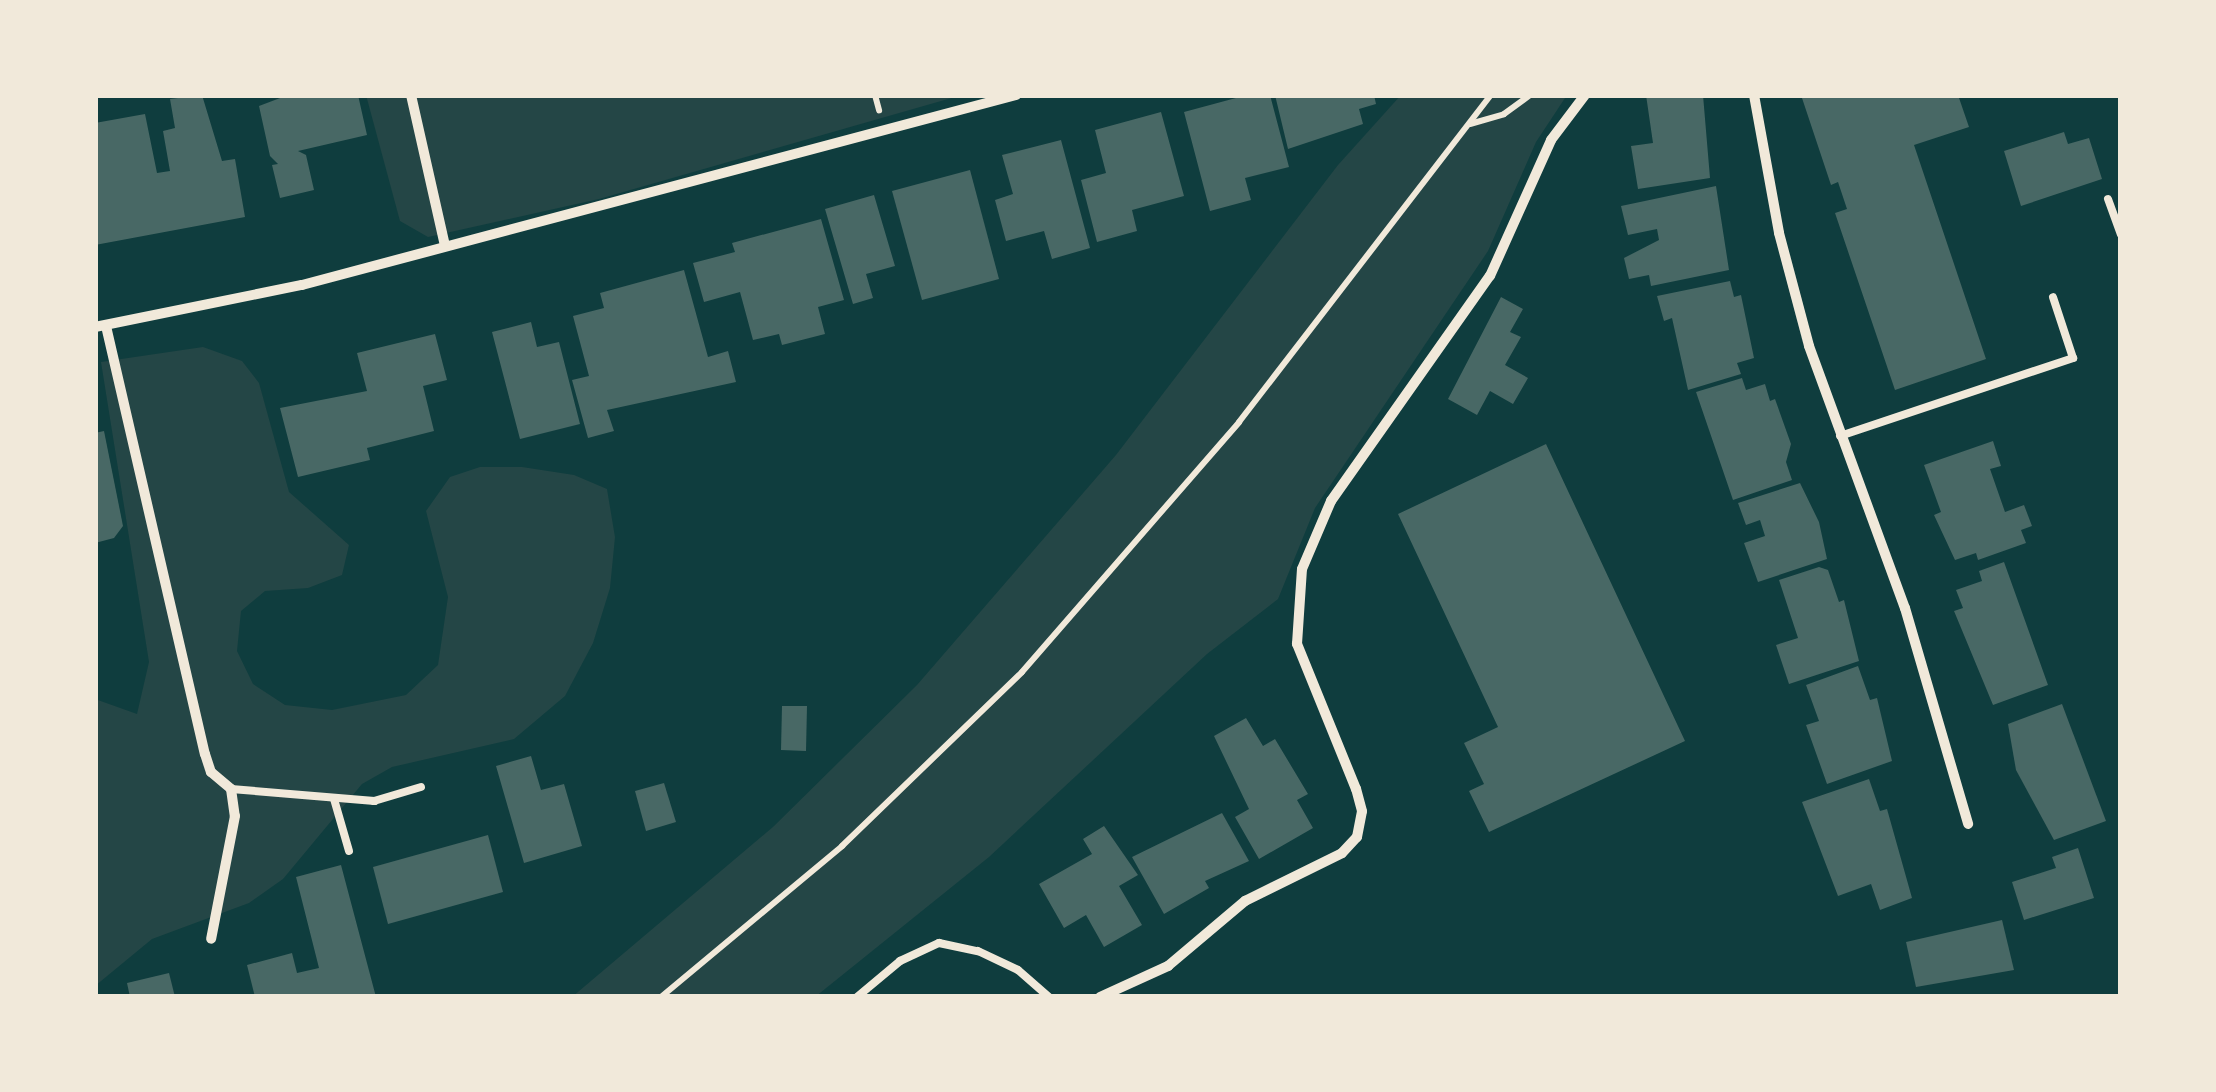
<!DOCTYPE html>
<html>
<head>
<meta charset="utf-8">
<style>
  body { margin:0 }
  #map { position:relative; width:2216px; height:1092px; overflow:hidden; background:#0f3d3e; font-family:"IBM Plex Sans",sans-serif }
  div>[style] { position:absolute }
  .green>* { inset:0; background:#244646 }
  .building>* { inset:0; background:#486865 }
  .path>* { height:6px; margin:-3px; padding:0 3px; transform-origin:3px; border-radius:3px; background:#f1e9da }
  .service>* { height:8px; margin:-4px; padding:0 4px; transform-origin:4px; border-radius:4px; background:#f1e9da }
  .minor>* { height:10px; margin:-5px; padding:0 5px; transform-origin:5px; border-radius:5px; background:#f1e9da }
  span { translate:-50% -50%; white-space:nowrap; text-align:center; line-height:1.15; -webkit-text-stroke:8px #f1e9da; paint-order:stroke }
  .frame { position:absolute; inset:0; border:98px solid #f1e9da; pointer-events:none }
</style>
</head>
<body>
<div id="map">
  <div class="green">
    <i style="clip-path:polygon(366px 95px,962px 95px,599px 199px,428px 237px,400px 221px)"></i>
    <i style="clip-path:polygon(1401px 95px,1567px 95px,1536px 142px,1488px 251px,1315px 508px,1278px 599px,1207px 654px,989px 857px,815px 997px,572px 997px,773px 827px,917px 685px,1116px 455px,1338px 165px)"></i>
    <i style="clip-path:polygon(203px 347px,242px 361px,259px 383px,289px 492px,349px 545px,342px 575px,308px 588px,265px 591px,241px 611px,237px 651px,253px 684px,285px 705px,332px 710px,406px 695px,438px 665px,448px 597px,426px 511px,450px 477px,480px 467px,522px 467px,574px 475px,607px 489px,615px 537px,610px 588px,593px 643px,565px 696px,514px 739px,392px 767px,362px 784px,283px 879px,249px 903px,152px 939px,95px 986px,95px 699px,137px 714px,149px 662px,101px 362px)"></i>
  </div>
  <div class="building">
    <i style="clip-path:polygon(202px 95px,222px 161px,235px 159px,245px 217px,95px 245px,95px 123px,145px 114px,157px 173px,170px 171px,163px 131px,175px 128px,170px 99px)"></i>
    <i style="clip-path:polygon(288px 95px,358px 95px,367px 135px,298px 151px,306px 155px,314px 190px,280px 198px,272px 165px,278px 164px,270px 156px,259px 106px)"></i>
    <i style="clip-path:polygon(1247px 95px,1270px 95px,1289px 167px,1245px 178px,1251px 200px,1210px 211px,1184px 112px)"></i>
    <i style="clip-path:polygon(1275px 95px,1374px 95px,1376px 104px,1359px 109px,1363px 124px,1288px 149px)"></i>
    <i style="clip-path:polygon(1646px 95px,1703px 95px,1710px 178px,1638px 189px,1631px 146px,1653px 143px)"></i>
    <i style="clip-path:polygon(1801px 95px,1958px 95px,1969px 127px,1914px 145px,1986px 359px,1895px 390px,1835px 213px,1847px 209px,1838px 182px,1831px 185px)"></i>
    <i style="clip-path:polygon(1161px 112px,1184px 196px,1132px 210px,1137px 231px,1097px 242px,1081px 180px,1106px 173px,1095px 130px)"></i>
    <i style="clip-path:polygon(2064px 132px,2068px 144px,2089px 138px,2102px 179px,2021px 206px,2004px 151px)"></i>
    <i style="clip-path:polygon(1061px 140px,1090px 248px,1052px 259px,1044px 231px,1006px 241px,995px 200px,1013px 194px,1002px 155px)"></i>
    <i style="clip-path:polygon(970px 170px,999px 279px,922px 300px,892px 191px)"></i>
    <i style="clip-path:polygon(1716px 186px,1729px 270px,1651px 286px,1649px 275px,1629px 279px,1624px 258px,1659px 240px,1657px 229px,1628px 235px,1621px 206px)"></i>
    <i style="clip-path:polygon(874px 195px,895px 266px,866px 274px,873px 298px,853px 304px,825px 209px)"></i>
    <i style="clip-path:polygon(821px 219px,844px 300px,818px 307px,825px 334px,782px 345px,779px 334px,753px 340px,740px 292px,704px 302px,693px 263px,735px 252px,732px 243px)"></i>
    <i style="clip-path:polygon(684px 270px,708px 357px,728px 351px,736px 382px,607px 410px,614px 431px,588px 438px,572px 380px,589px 376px,573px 316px,604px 308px,600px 293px)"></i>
    <i style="clip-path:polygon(1730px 281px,1734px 297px,1741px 295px,1754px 358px,1737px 363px,1741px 374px,1688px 390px,1672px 318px,1664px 321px,1657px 296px)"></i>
    <i style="clip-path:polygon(1501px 297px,1523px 309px,1510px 332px,1521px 337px,1505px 365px,1528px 378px,1513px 404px,1490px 391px,1477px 415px,1448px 399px)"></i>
    <i style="clip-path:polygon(531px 322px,537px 347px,559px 342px,580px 424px,520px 439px,492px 332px)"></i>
    <i style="clip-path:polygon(435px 334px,447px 380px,423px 386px,434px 431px,367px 448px,370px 460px,298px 477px,280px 408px,367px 391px,357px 353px)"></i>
    <i style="clip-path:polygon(1742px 378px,1746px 390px,1765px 384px,1770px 401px,1775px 399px,1791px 444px,1786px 462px,1792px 480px,1733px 500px,1696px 392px)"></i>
    <i style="clip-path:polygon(104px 431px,123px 526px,114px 538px,95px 543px,95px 433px)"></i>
    <i style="clip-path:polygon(1993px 441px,2001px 466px,1990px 469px,2005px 512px,2024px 505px,2032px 526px,2021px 530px,2026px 543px,1978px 560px,1976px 553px,1955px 560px,1934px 515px,1941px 512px,1924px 465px)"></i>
    <i style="clip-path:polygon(1546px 444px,1685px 741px,1489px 832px,1469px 791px,1484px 784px,1464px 743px,1498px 727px,1398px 514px)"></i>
    <i style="clip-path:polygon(1800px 483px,1819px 522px,1827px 559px,1758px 582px,1744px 543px,1765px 536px,1760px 520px,1746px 525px,1738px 503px)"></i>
    <i style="clip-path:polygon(2004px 562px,2048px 685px,1993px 705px,1954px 611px,1963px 608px,1956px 590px,1982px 581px,1979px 571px)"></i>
    <i style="clip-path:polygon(1819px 567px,1828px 570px,1839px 602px,1844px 600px,1859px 661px,1789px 684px,1776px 645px,1798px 638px,1779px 580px)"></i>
    <i style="clip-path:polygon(1858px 666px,1870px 700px,1877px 698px,1892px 761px,1827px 784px,1806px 725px,1819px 721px,1806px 685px)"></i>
    <i style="clip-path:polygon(2062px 704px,2106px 821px,2054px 840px,2016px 770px,2008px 724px)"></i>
    <i style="clip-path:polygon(782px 706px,807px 706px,806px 751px,781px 750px)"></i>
    <i style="clip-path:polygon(1246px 718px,1263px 746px,1275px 739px,1308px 794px,1297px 800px,1313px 828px,1259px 859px,1235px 817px,1249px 809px,1214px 736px)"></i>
    <i style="clip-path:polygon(531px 756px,541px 790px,564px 784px,582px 846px,524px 863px,496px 766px)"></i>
    <i style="clip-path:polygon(1869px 779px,1880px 811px,1887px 809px,1912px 898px,1880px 910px,1871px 884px,1838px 896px,1802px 802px)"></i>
    <i style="clip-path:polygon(664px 783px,676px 822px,646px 831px,635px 791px)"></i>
    <i style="clip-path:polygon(1222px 813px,1249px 861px,1205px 881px,1209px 888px,1164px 914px,1132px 857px)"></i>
    <i style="clip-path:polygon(1104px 826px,1138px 875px,1119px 886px,1142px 925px,1104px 947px,1086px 915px,1064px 928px,1039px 884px,1092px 854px,1083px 839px)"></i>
    <i style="clip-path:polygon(488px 835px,503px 892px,388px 924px,373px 867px)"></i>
    <i style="clip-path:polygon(2078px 848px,2094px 898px,2024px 920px,2012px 882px,2056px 868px,2052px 857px)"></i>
    <i style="clip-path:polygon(341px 865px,376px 997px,255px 997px,247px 965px,292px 953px,297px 973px,319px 968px,296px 877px)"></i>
    <i style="clip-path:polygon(2002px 920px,2014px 970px,1916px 987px,1906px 942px)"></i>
    <i style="clip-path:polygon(169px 973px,175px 997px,130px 997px,127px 983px)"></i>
  </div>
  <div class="path">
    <i style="left:509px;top:95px;width:39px"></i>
    <i style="left:875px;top:95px;width:16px;rotate:75deg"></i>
    <i style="left:1470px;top:124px;width:35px;rotate:-16deg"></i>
    <i style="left:1504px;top:114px;width:32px;rotate:-36deg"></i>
    <i style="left:661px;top:997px;width:236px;rotate:-39.8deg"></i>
    <i style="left:842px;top:846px;width:250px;rotate:-44deg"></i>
    <i style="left:1022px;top:672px;width:331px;rotate:-49deg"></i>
    <i style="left:1239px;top:422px;width:413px;rotate:-52.4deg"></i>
  </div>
  <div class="service">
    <i style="left:2108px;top:199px;width:38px;rotate:70deg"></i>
    <i style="left:1840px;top:436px;width:246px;rotate:-18.5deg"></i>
    <i style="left:2073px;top:358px;width:64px;rotate:-108.2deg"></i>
    <i style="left:231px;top:789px;width:144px;rotate:4.8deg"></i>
    <i style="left:374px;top:801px;width:49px;rotate:-16.6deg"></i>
    <i style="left:334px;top:799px;width:54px;rotate:73.9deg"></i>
    <i style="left:857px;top:997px;width:56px;rotate:-39.9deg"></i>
    <i style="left:900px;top:961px;width:43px;rotate:-24.8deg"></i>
    <i style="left:939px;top:943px;width:40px;rotate:12deg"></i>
    <i style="left:978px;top:951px;width:44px;rotate:25.4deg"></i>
    <i style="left:1018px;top:970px;width:41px;rotate:41.1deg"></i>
  </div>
  <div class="minor">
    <i style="left:411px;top:95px;width:155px;rotate:77.3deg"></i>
    <i style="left:1754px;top:95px;width:140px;rotate:79.7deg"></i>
    <i style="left:1779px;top:233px;width:117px;rotate:75.1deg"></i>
    <i style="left:1809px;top:346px;width:279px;rotate:69.9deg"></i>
    <i style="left:1905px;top:608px;width:225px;rotate:73.7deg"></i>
    <i style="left:106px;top:326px;width:439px;rotate:77deg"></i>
    <i style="left:205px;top:754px;width:19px;rotate:72deg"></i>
    <i style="left:211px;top:772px;width:26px;rotate:40deg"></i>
    <i style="left:231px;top:789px;width:27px;rotate:82deg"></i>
    <i style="left:235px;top:816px;width:125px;rotate:101deg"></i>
    <i style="left:95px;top:327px;width:211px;rotate:-11.5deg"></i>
    <i style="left:302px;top:285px;width:739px;rotate:-14.9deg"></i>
    <i style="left:1100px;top:997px;width:75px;rotate:-24.5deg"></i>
    <i style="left:1168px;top:966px;width:101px;rotate:-40.2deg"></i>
    <i style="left:1245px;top:901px;width:108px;rotate:-26.3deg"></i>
    <i style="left:1342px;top:853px;width:22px;rotate:-47deg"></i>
    <i style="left:1357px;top:837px;width:26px;rotate:-79deg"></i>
    <i style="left:1362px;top:811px;width:23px;rotate:-105deg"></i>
    <i style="left:1356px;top:789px;width:157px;rotate:-112.1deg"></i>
    <i style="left:1297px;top:644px;width:75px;rotate:-86.2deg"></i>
    <i style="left:1302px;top:569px;width:74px;rotate:-66.9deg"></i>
    <i style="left:1331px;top:501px;width:276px;rotate:-54.8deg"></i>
    <i style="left:1490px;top:276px;width:149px;rotate:-65.8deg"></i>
    <i style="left:1551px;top:140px;width:56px;rotate:-52.9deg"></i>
  </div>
  <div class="frame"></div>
</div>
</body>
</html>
